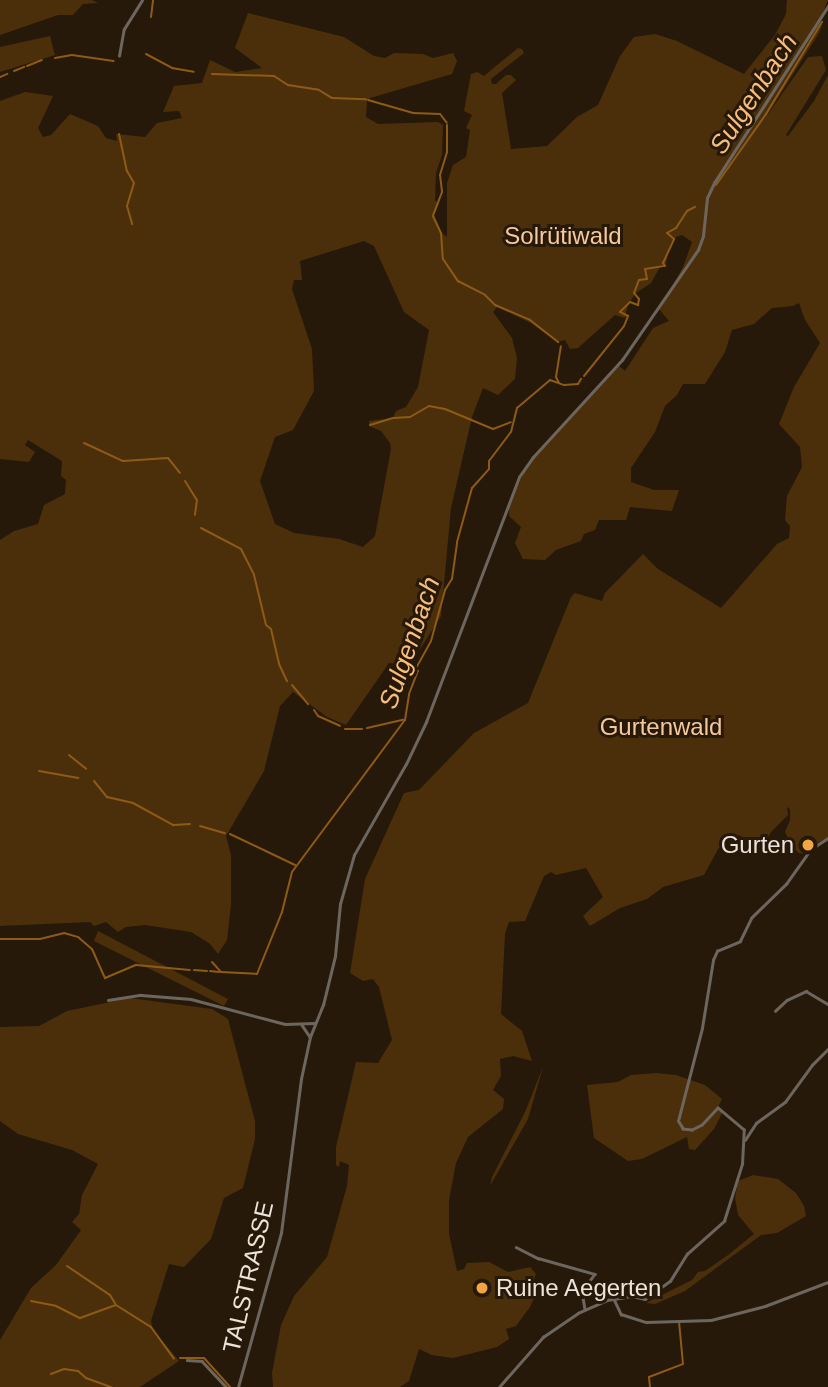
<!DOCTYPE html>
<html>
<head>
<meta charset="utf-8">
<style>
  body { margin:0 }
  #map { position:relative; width:828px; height:1387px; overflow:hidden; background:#26190a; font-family:Arial,sans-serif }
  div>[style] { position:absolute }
  .green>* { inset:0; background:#4b2f0a }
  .stream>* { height:2px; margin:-1px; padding:0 1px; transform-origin:1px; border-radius:1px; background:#8e5b17 }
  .street>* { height:2.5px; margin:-1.25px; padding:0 1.25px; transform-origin:1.25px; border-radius:1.25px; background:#6d665e }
  .dots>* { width:19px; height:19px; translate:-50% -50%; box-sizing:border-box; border:4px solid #26190a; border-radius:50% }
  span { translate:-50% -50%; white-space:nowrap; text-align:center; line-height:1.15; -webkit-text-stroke:6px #26190a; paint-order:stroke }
  .park-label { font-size:24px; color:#f6c99a }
  .poi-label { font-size:24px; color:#ece3d9 }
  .right { translate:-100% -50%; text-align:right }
  .left { translate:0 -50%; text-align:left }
  .street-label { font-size:24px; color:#ece3d9 }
  .water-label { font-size:26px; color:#f8bd7c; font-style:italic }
</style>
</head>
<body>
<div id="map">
  <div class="green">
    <i style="clip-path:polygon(0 0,92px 0,98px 3px,83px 4px,73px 15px,58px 15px,0 35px)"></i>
    <i style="clip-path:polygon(evenodd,787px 0,828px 0,819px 22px,822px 25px,819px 33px,764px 120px,808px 57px,822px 56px,826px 70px,786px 135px,788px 136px,814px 101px,828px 75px,828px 837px,816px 844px,799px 843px,801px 848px,812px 847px,805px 854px,799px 853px,792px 847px,785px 832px,790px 820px,790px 809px,787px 807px,788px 815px,771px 832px,761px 849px,739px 835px,718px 849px,704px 875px,663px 887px,647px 899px,620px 908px,590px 926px,583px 916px,603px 897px,586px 868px,556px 875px,551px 872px,544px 876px,525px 921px,509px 922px,505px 934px,501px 1014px,522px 1031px,532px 1061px,513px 1056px,500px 1059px,501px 1076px,493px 1090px,504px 1099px,503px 1109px,468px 1137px,456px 1163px,449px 1200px,449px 1234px,457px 1271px,464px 1269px,467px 1263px,489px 1262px,508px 1272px,530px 1267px,536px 1274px,532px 1285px,535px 1296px,530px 1307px,516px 1326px,506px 1329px,509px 1339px,497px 1347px,453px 1358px,432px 1355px,419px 1349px,409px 1381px,400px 1387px,273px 1387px,272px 1373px,281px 1325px,294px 1296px,327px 1257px,347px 1186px,349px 1165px,340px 1161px,339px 1167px,336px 1165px,336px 1147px,356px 1062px,378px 1063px,392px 1040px,379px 987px,373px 979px,363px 981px,350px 973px,365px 879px,404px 793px,419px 790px,474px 733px,528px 703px,571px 597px,575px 593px,602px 601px,605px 593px,643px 554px,658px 569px,721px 608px,777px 544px,789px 538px,790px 526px,785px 520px,787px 496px,802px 467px,800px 447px,779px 424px,794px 387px,820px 343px,805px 320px,799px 303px,793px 306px,772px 308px,754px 324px,732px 330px,725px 352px,705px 384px,683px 384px,677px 395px,665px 406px,655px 432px,631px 468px,631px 482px,654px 490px,679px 490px,672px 511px,630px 507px,626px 520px,599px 520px,595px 530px,584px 534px,581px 541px,556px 550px,545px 560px,523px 559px,515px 543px,521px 527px,509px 516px,509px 507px,527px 465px,618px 365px,625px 371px,653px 328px,669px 321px,659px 309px,683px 267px,692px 242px,682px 235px,676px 237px,670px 245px,665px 267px,660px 267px,651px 283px,636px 293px,628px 304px,625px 318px,615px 315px,578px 348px,570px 349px,565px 340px,557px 342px,531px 323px,497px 307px,493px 312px,512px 338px,517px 358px,515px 379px,498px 395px,483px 388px,472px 417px,451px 508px,441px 616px,410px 665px,389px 663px,346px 725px,327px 717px,293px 692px,280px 706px,264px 771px,226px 836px,231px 855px,231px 905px,227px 940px,218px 954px,209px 943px,191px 932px,145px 925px,126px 927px,118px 932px,106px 922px,94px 926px,90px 922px,0 926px,0 540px,14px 531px,38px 524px,44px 505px,65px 494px,66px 480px,61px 476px,62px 461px,28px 440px,25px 445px,35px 452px,29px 462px,0 459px,0 101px,25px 92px,53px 96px,38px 128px,43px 137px,51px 135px,70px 114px,98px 126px,106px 138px,117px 141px,116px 134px,145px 137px,157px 123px,182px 118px,179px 111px,163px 112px,174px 86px,202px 83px,210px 60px,235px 72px,262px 68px,235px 48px,248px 13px,344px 37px,374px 56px,385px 58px,394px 53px,423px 54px,433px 58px,453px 53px,457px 61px,452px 74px,370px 98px,367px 101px,366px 117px,378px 124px,438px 122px,443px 125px,442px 155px,436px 173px,435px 200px,439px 204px,434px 215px,441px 232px,447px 237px,447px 183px,453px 165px,466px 157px,470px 130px,466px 128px,472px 115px,464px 111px,471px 74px,477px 72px,484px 76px,518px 48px,522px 49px,524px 53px,491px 79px,492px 84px,496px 84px,506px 75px,511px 75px,516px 80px,502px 93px,511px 149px,547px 146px,577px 117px,598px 105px,620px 56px,634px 37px,655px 34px,677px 41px,744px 74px,775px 35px,786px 14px,787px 0,364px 241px,374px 246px,404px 312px,429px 330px,418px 387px,406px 407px,396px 411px,393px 418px,369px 421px,369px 426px,381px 431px,390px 443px,391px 449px,375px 536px,363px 547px,339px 539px,294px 533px,275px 524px,260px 481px,275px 437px,293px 430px,314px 391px,312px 349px,292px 289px,294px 280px,302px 280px,300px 261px,364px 241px)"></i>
    <i style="clip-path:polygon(50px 36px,55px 55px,0 72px,0 47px)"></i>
    <i style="clip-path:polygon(98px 931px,228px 999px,224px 1006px,94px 941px)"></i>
    <i style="clip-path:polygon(130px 998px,212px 1009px,228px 1019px,255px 1121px,255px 1139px,243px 1188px,224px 1198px,211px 1239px,184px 1267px,169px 1264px,151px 1321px,153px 1330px,179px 1361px,140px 1387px,0 1387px,0 1340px,31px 1288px,56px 1265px,81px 1230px,72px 1222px,79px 1214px,82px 1195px,98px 1164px,72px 1150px,18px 1134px,0 1121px,0 1027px,39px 1026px,67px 1011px)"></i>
    <i style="clip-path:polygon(543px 1067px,528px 1119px,490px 1186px,492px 1177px,525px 1112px)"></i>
    <i style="clip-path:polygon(656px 1073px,676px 1075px,705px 1085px,722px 1099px,718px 1107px,723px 1111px,714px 1129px,695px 1150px,689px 1149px,687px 1137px,642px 1159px,628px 1161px,594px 1138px,587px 1085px,618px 1082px,631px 1075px)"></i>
    <i style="clip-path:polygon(753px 1175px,778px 1179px,796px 1193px,804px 1206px,806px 1216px,777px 1233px,761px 1235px,685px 1291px,655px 1304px,646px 1303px,692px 1280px,698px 1272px,705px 1271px,728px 1255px,754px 1234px,738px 1215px,735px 1198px,738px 1181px)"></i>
  </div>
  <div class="stream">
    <i style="left:151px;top:17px;width:17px;rotate:-83deg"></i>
    <i style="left:146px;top:54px;width:30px;rotate:28deg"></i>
    <i style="left:172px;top:68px;width:22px;rotate:10deg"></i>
    <i style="left:55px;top:58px;width:17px;rotate:-10deg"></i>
    <i style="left:72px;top:55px;width:42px;rotate:8.1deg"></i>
    <i style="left:27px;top:66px;width:16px;rotate:-22deg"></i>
    <i style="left:14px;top:71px;width:11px;rotate:-22deg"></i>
    <i style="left:212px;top:74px;width:62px;rotate:1.8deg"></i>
    <i style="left:274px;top:76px;width:17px;rotate:33deg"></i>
    <i style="left:288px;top:85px;width:31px;rotate:9deg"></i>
    <i style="left:319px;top:90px;width:15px;rotate:32deg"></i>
    <i style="left:332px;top:98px;width:34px;rotate:2deg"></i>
    <i style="left:0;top:77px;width:8px;rotate:-23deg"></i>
    <i style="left:368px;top:100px;width:47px;rotate:16.1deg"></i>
    <i style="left:413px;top:113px;width:27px;rotate:2deg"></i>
    <i style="left:440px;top:114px;width:11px;rotate:52deg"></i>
    <i style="left:447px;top:125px;width:27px;rotate:90deg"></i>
    <i style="left:447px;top:152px;width:24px;rotate:107deg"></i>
    <i style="left:440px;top:175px;width:17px;rotate:83deg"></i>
    <i style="left:442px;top:192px;width:26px;rotate:111deg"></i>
    <i style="left:433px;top:216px;width:19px;rotate:65deg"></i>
    <i style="left:441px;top:233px;width:26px;rotate:86deg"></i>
    <i style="left:443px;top:259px;width:27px;rotate:56deg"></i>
    <i style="left:458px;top:281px;width:30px;rotate:27deg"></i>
    <i style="left:485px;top:295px;width:14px;rotate:45deg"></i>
    <i style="left:495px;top:305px;width:38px;rotate:23deg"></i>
    <i style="left:530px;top:320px;width:36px;rotate:38deg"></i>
    <i style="left:119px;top:134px;width:38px;rotate:78deg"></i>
    <i style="left:127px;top:171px;width:14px;rotate:60deg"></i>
    <i style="left:134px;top:183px;width:24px;rotate:107deg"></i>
    <i style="left:127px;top:206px;width:19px;rotate:74deg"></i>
    <i style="left:716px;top:185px;width:87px;rotate:-54.8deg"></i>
    <i style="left:766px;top:114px;width:108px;rotate:-58.7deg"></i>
    <i style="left:584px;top:376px;width:64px;rotate:-51.3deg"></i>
    <i style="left:624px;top:326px;width:11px;rotate:-68deg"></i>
    <i style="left:628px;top:316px;width:9px;rotate:-153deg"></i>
    <i style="left:620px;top:312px;width:14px;rotate:-45deg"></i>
    <i style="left:630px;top:302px;width:9px;rotate:21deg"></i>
    <i style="left:638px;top:305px;width:6px;rotate:-81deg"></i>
    <i style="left:639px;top:299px;width:8px;rotate:-130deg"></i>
    <i style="left:634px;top:293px;width:14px;rotate:-69deg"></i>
    <i style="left:639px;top:280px;width:8px;rotate:-7deg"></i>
    <i style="left:647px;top:279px;width:10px;rotate:-101deg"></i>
    <i style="left:645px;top:269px;width:20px;rotate:-9deg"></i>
    <i style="left:665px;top:266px;width:4px;rotate:-124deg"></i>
    <i style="left:663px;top:263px;width:26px;rotate:-65deg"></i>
    <i style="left:674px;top:239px;width:9px;rotate:-139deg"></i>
    <i style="left:667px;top:233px;width:10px;rotate:-29deg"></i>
    <i style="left:676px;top:228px;width:20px;rotate:-57deg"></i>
    <i style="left:687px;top:211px;width:9px;rotate:-27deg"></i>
    <i style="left:559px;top:383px;width:7px;rotate:-117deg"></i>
    <i style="left:556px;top:377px;width:31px;rotate:-81deg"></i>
    <i style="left:394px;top:418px;width:16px;rotate:-4deg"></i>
    <i style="left:410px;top:417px;width:22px;rotate:-30deg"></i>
    <i style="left:429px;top:406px;width:16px;rotate:11deg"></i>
    <i style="left:445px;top:409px;width:52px;rotate:22.6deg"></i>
    <i style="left:493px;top:429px;width:19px;rotate:-21deg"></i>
    <i style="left:370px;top:425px;width:24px;rotate:-17deg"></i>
    <i style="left:84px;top:443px;width:43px;rotate:24.8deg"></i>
    <i style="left:123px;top:461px;width:45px;rotate:-3.8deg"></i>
    <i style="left:168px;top:458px;width:19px;rotate:51deg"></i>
    <i style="left:185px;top:481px;width:22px;rotate:58deg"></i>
    <i style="left:197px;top:500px;width:15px;rotate:98deg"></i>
    <i style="left:201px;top:528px;width:45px;rotate:27.7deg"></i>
    <i style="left:241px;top:549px;width:29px;rotate:63deg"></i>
    <i style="left:254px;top:575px;width:51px;rotate:76.5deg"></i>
    <i style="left:266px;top:625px;width:6px;rotate:39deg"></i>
    <i style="left:271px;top:629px;width:36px;rotate:77deg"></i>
    <i style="left:279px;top:664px;width:19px;rotate:65deg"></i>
    <i style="left:292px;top:685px;width:25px;rotate:50deg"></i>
    <i style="left:314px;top:710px;width:7px;rotate:56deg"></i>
    <i style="left:318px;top:716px;width:24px;rotate:24deg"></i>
    <i style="left:367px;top:728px;width:37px;rotate:-13deg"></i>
    <i style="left:345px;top:729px;width:17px"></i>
    <i style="left:69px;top:755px;width:22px;rotate:39deg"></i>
    <i style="left:39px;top:771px;width:40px;rotate:10deg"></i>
    <i style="left:94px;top:781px;width:21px;rotate:51deg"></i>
    <i style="left:107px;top:797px;width:27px;rotate:13deg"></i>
    <i style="left:133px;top:803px;width:46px;rotate:28.8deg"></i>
    <i style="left:173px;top:825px;width:17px;rotate:-3deg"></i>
    <i style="left:200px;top:826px;width:26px;rotate:16deg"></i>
    <i style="left:230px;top:834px;width:72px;rotate:25.5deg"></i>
    <i style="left:0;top:939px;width:40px"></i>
    <i style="left:40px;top:939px;width:25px;rotate:-14deg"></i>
    <i style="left:64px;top:933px;width:15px;rotate:16deg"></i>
    <i style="left:78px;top:937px;width:18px;rotate:41deg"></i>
    <i style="left:92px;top:949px;width:32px;rotate:66deg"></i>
    <i style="left:105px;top:978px;width:34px;rotate:-23deg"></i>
    <i style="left:136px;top:965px;width:54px;rotate:5.3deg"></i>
    <i style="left:212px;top:962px;width:13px;rotate:48deg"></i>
    <i style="left:221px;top:972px;width:36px;rotate:3deg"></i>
    <i style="left:257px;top:974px;width:67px;rotate:-68deg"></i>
    <i style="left:282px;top:912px;width:41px;rotate:-76deg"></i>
    <i style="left:292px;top:872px;width:189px;rotate:-53.4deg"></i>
    <i style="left:405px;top:720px;width:26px;rotate:-81deg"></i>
    <i style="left:409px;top:694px;width:25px;rotate:-69deg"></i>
    <i style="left:418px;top:671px;width:3px;rotate:-162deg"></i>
    <i style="left:415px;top:670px;width:33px;rotate:-61deg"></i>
    <i style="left:431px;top:641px;width:53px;rotate:-74.6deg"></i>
    <i style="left:445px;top:590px;width:13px;rotate:-58deg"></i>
    <i style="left:452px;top:579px;width:37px;rotate:-82deg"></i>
    <i style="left:457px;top:542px;width:56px;rotate:-74.5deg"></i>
    <i style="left:472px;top:488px;width:25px;rotate:-48deg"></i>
    <i style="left:489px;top:469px;width:8px;rotate:-90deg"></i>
    <i style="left:489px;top:461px;width:36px;rotate:-53deg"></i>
    <i style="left:511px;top:432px;width:25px;rotate:-76deg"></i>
    <i style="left:517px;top:408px;width:43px;rotate:-40.3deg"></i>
    <i style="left:550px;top:380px;width:15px;rotate:20deg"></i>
    <i style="left:564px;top:385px;width:14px;rotate:-4deg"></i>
    <i style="left:578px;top:384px;width:6px;rotate:-59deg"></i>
    <i style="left:194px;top:970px;width:13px;rotate:4deg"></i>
    <i style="left:210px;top:971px;width:9px;rotate:6deg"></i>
    <i style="left:67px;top:1266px;width:52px;rotate:34deg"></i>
    <i style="left:110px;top:1295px;width:12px;rotate:59deg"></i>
    <i style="left:116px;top:1305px;width:41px;rotate:32.2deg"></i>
    <i style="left:151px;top:1327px;width:39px;rotate:54deg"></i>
    <i style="left:31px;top:1301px;width:25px;rotate:11deg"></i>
    <i style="left:56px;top:1306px;width:27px;rotate:27deg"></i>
    <i style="left:80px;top:1318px;width:38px;rotate:-20deg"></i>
    <i style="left:180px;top:1358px;width:24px"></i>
    <i style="left:204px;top:1358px;width:39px;rotate:48deg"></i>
    <i style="left:51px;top:1374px;width:14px;rotate:-21deg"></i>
    <i style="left:64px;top:1369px;width:14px;rotate:8deg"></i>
    <i style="left:78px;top:1371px;width:11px;rotate:41deg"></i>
    <i style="left:86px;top:1378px;width:27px;rotate:20deg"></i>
    <i style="left:650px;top:1387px;width:10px;rotate:-96deg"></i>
    <i style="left:649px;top:1377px;width:36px;rotate:-21deg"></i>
    <i style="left:683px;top:1364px;width:42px;rotate:-95.4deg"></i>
  </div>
  <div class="street">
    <i style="left:119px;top:56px;width:27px;rotate:-80deg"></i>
    <i style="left:124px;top:29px;width:34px;rotate:-58deg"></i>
    <i style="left:108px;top:1000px;width:33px;rotate:-9deg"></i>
    <i style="left:141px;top:995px;width:50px;rotate:4.6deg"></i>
    <i style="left:191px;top:999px;width:97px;rotate:14.9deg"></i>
    <i style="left:285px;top:1024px;width:30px;rotate:-2deg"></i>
    <i style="left:775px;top:1011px;width:16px;rotate:-43deg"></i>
    <i style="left:787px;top:1000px;width:21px;rotate:-25deg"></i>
    <i style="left:806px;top:991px;width:26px;rotate:31deg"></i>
    <i style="left:302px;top:1025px;width:14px;rotate:56deg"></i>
    <i style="left:745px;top:1140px;width:20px;rotate:-57deg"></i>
    <i style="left:756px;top:1123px;width:36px;rotate:-36deg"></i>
    <i style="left:785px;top:1102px;width:46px;rotate:-53.9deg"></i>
    <i style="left:812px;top:1065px;width:23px;rotate:-45deg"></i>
    <i style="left:516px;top:1247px;width:25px;rotate:27deg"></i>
    <i style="left:538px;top:1258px;width:59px;rotate:15.7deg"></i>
    <i style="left:595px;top:1274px;width:22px;rotate:126deg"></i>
    <i style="left:582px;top:1292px;width:17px;rotate:80deg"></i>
    <i style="left:614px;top:1299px;width:17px;rotate:65deg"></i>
    <i style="left:621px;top:1314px;width:26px;rotate:18deg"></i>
    <i style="left:646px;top:1322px;width:65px;rotate:-1.8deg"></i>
    <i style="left:711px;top:1320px;width:56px;rotate:-14.5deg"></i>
    <i style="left:765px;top:1306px;width:67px;rotate:-20.9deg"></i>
    <i style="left:187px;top:1360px;width:15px;rotate:4deg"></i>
    <i style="left:202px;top:1361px;width:35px;rotate:47deg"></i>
    <i style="left:238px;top:1387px;width:160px;rotate:-74.4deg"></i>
    <i style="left:281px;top:1233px;width:155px;rotate:-82.6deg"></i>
    <i style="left:301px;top:1079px;width:43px;rotate:-77.9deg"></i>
    <i style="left:310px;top:1037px;width:35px;rotate:-68deg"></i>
    <i style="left:323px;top:1005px;width:50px;rotate:-76.2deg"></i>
    <i style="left:335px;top:956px;width:52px;rotate:-84.5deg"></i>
    <i style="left:340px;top:904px;width:51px;rotate:-74.1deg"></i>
    <i style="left:354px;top:855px;width:105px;rotate:-60.3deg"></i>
    <i style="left:406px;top:764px;width:47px;rotate:-64.5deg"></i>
    <i style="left:426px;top:722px;width:262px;rotate:-69.2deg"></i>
    <i style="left:519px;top:477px;width:24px;rotate:-55deg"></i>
    <i style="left:533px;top:457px;width:132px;rotate:-47.5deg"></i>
    <i style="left:622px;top:360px;width:134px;rotate:-55.4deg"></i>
    <i style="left:698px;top:250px;width:15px;rotate:-70deg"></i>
    <i style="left:703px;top:236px;width:38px;rotate:-84deg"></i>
    <i style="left:707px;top:198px;width:17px;rotate:-65deg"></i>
    <i style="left:714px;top:183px;width:211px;rotate:-57.2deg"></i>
    <i style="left:499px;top:1387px;width:67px;rotate:-48.7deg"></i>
    <i style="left:543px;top:1337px;width:42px;rotate:-34.4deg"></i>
    <i style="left:578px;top:1313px;width:32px;rotate:-24deg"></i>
    <i style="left:607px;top:1300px;width:25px;rotate:-9deg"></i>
    <i style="left:632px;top:1296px;width:13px;rotate:13deg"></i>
    <i style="left:645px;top:1299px;width:31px;rotate:-36deg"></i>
    <i style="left:670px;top:1281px;width:32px;rotate:-58deg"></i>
    <i style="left:687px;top:1254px;width:50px;rotate:-41.7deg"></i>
    <i style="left:724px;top:1221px;width:60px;rotate:-72.5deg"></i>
    <i style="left:742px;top:1164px;width:34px;rotate:-87deg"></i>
    <i style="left:744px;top:1130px;width:34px;rotate:-140deg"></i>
    <i style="left:718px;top:1108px;width:23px;rotate:133deg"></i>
    <i style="left:702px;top:1125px;width:11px;rotate:153deg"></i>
    <i style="left:692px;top:1130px;width:9px;rotate:-174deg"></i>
    <i style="left:683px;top:1129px;width:9px;rotate:-122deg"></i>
    <i style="left:678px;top:1121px;width:96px;rotate:-75.5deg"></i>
    <i style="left:702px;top:1028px;width:69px;rotate:-80.8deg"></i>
    <i style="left:713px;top:960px;width:10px;rotate:-66deg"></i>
    <i style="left:717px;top:951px;width:25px;rotate:-23deg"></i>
    <i style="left:740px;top:941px;width:25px;rotate:-64deg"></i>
    <i style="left:751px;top:918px;width:49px;rotate:-44.2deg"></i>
    <i style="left:786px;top:884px;width:43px;rotate:-54.5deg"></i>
    <i style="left:811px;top:849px;width:20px;rotate:-33deg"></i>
  </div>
  <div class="dots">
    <i style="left:808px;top:845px;background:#f3a443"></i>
    <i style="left:482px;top:1288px;background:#f3a443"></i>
  </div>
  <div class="park-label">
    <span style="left:563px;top:236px">Solrütiwald</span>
    <span style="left:661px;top:727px">Gurtenwald</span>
  </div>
  <div class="poi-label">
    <span class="right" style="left:794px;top:845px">Gurten</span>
    <span class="left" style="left:496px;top:1288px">Ruine Aegerten</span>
  </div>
  <div class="street-label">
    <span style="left:248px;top:1277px;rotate:-77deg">TALSTRASSE</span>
  </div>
  <div class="water-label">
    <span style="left:754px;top:94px;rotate:-57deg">Sulgenbach</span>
    <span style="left:410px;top:643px;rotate:-71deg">Sulgenbach</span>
  </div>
</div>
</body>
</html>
